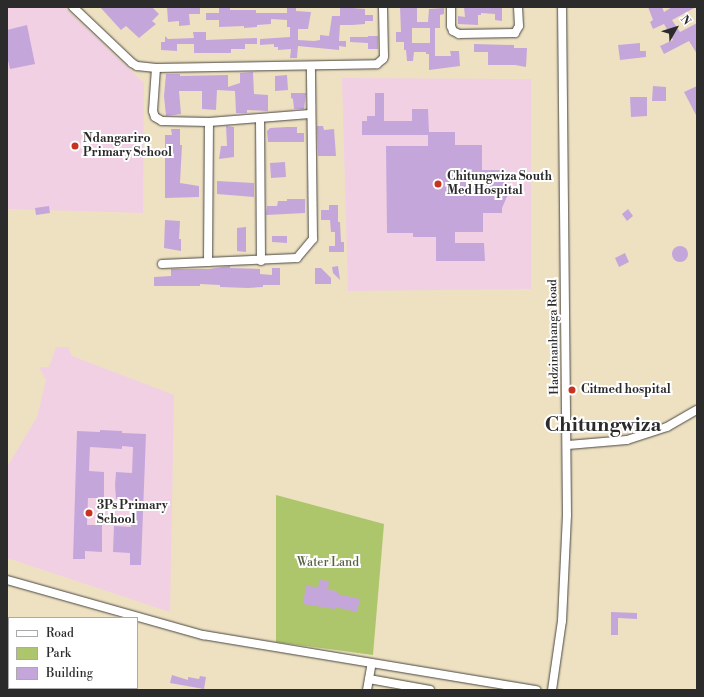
<!DOCTYPE html>
<html>
<head>
<meta charset="utf-8">
<style>
  body { margin:0 }
  #map { position:relative; width:704px; height:697px; overflow:hidden; background:#eee1c1; font-family:"Libre Bodoni",serif }
  div>[style] { position:absolute }
  .built>* { inset:0; background:#f1d0e4 }
  .green>* { inset:0; background:#adc66b }
  .building>* { inset:0; background:#c5a6db }
  .round { border-radius:50% }
  .roads { filter:drop-shadow(0 0 1px #484642) drop-shadow(0 0 1px #484642) }
  .minor>* { height:8px; margin:-4px; padding:0 4px; transform-origin:4px; border-radius:4px; background:#fff }
  .dots>* { width:11px; height:11px; translate:-50% -50%; box-sizing:border-box; border:2px solid #fff; border-radius:50% }
  span { translate:-50% -50%; white-space:nowrap; text-align:center; line-height:1.15; -webkit-text-stroke:4px #fff; paint-order:stroke }
  .poi-label { font-size:12px; color:#2b2b2b; font-weight:700 }
  .left { translate:0 -50%; text-align:left }
  .street-label { font-size:12px; color:#2b2b2b }
  .park-label { font-size:12px; color:#586141 }
  .town-label { font-size:20px; color:#2b2b2b; font-weight:700 }
  .frame { position:absolute; inset:0; border:8px solid #2b2b2b; pointer-events:none }
  .legend { position:absolute; left:8px; top:617px; width:130px; height:72px; box-sizing:border-box; background:#fff; border:1px solid #aaa; margin:0; padding:5px 7px; list-style:none; font-size:12px; color:#2b2b2b }
  .legend li { display:flex; align-items:center; gap:8px; height:20px }
  .legend b { width:20px; border:1px solid #aaa }
  .north { position:absolute; left:656px; top:8px; width:40px; height:40px; -webkit-text-stroke:3px #fff; paint-order:stroke; rotate:51deg; font-size:11px; font-weight:700; line-height:16px; text-align:center; color:#2b2b2b }
  .north::after { content:''; display:block; margin:auto; width:14px; height:18px; background:#2b2b2b; clip-path:polygon(50% 0,100% 100%,50% 72%,0 100%) }
</style>
</head>
<body>
<div id="map">
  <div class="built">
    <i style="clip-path:polygon(7px 7px,64px 7px,144px 83px,143px 213px,7px 209px)"></i>
    <i style="clip-path:polygon(342px 78px,531px 79px,531px 289px,348px 291px)"></i>
    <i style="clip-path:polygon(56px 347px,68px 347px,72px 356px,174px 395px,170px 612px,7px 558px,7px 467px,37px 417px,46px 380px,39px 367px,49px 367px)"></i>
  </div>
  <div class="green">
    <i style="clip-path:polygon(276px 495px,384px 524px,373px 655px,276px 642px)"></i>
  </div>
  <div class="building">
    <i style="clip-path:polygon(100px 7px,152px 7px,159px 14px,152px 21px,156px 24px,139px 38px,126px 26px,121px 30px)"></i>
    <i style="clip-path:polygon(167px 7px,200px 8px,200px 14px,189px 14px,190px 25px,179px 26px,179px 21px,168px 22px)"></i>
    <i style="clip-path:polygon(219px 7px,230px 7px,230px 10px,256px 10px,256px 13px,287px 13px,287px 8px,296px 8px,296px 11px,311px 12px,308px 29px,298px 29px,298px 40px,314px 41px,320px 40px,320px 35px,329px 36px,332px 16px,340px 16px,340px 7px,365px 9px,365px 15px,373px 15px,373px 21px,365px 21px,365px 24px,352px 25px,340px 25px,339px 41px,346px 41px,346px 47px,339px 46px,339px 50px,298px 46px,297px 58px,290px 58px,291px 49px,278px 50px,278px 47px,274px 47px,274px 44px,260px 45px,260px 39px,290px 37px,290px 27px,287px 27px,287px 20px,271px 19px,271px 24px,257px 25px,257px 27px,244px 28px,244px 26px,219px 27px,219px 20px,206px 20px,206px 13px,219px 13px)"></i>
    <i style="clip-path:polygon(evenodd,400px 7px,417px 7px,417px 22px,428px 22px,429px 9px,444px 8px,444px 14px,440px 15px,440px 28px,435px 28px,435px 56px,451px 56px,450px 51px,459px 51px,460px 66px,429px 70px,429px 54px,426px 54px,426px 52px,414px 52px,413px 61px,407px 61px,406px 50px,404px 50px,404px 42px,396px 42px,396px 32px,401px 32px,400px 7px,412px 28px,430px 28px,430px 43px,412px 43px,412px 28px)"></i>
    <i style="clip-path:polygon(464px 7px,502px 7px,502px 21px,495px 20px,495px 14px,481px 13px,481px 15px,478px 15px,478px 25px,458px 24px,458px 16px,465px 17px)"></i>
    <i style="clip-path:polygon(648px 7px,662px 7px,664px 12px,672px 7px,696px 7px,672px 20px,680px 32px,697px 23px,697px 54px,689px 41px,664px 54px,660px 46px,673px 40px,664px 24px,653px 29px,650px 22px,653px 20px)"></i>
    <i style="clip-path:polygon(27px 25px,35px 64px,10px 69px,7px 56px,7px 30px)"></i>
    <i style="clip-path:polygon(193px 32px,206px 32px,206px 40px,257px 38px,257px 44px,245px 44px,245px 49px,231px 49px,231px 53px,194px 53px,194px 44px,177px 44px,177px 51px,161px 50px,161px 42px,165px 42px,165px 36px,168px 39px,194px 38px)"></i>
    <i style="clip-path:polygon(368px 36px,378px 36px,378px 49px,368px 49px,368px 43px,350px 42px,350px 37px,368px 37px)"></i>
    <i style="clip-path:polygon(640px 43px,640px 51px,646px 51px,646px 57px,620px 60px,618px 45px)"></i>
    <i style="clip-path:polygon(474px 44px,514px 45px,514px 48px,527px 48px,526px 67px,515px 65px,488px 65px,488px 52px,474px 52px)"></i>
    <i style="clip-path:polygon(253px 72px,254px 94px,268px 95px,268px 111px,247px 110px,247px 113px,236px 113px,235px 91px,217px 90px,216px 110px,202px 109px,202px 91px,179px 91px,181px 114px,166px 116px,164px 96px,166px 74px,180px 74px,180px 76px,228px 75px,228px 87px,240px 83px,240px 73px)"></i>
    <i style="clip-path:polygon(287px 75px,288px 90px,275px 91px,275px 76px)"></i>
    <i style="clip-path:polygon(653px 86px,666px 87px,666px 101px,652px 101px)"></i>
    <i style="clip-path:polygon(697px 86px,697px 117px,684px 92px)"></i>
    <i style="clip-path:polygon(291px 93px,306px 93px,304px 109px,294px 109px,293px 99px,291px 98px)"></i>
    <i style="clip-path:polygon(375px 93px,384px 93px,384px 121px,412px 121px,412px 109px,428px 109px,429px 132px,455px 132px,455px 145px,482px 145px,482px 170px,501px 170px,509px 192px,502px 208px,502px 213px,483px 213px,483px 232px,455px 232px,455px 243px,484px 243px,485px 261px,436px 261px,436px 237px,413px 237px,413px 233px,387px 233px,386px 146px,428px 146px,428px 135px,362px 135px,362px 121px,367px 121px,367px 116px,375px 116px)"></i>
    <i style="clip-path:polygon(630px 97px,647px 97px,647px 116px,631px 117px)"></i>
    <i style="clip-path:polygon(226px 126px,234px 127px,234px 157px,219px 159px,221px 146px,227px 146px)"></i>
    <i style="clip-path:polygon(317px 126px,323px 126px,324px 130px,334px 129px,336px 156px,318px 156px)"></i>
    <i style="clip-path:polygon(287px 127px,297px 127px,297px 133px,304px 133px,304px 142px,268px 142px,267px 131px,270px 128px)"></i>
    <i style="clip-path:polygon(171px 129px,180px 129px,180px 145px,182px 145px,180px 183px,199px 186px,199px 197px,165px 198px,165px 135px,172px 135px)"></i>
    <i style="clip-path:polygon(285px 162px,286px 177px,271px 178px,270px 163px)"></i>
    <i style="clip-path:polygon(217px 181px,254px 183px,254px 197px,217px 194px)"></i>
    <i style="clip-path:polygon(287px 199px,305px 199px,305px 213px,266px 215px,267px 206px,277px 206px,278px 201px,287px 201px)"></i>
    <i style="clip-path:polygon(329px 205px,338px 205px,338px 222px,340px 222px,341px 242px,344px 242px,344px 252px,329px 252px,329px 246px,335px 246px,335px 232px,331px 232px,330px 220px,321px 220px,321px 210px,329px 210px)"></i>
    <i style="clip-path:polygon(49px 206px,50px 213px,36px 215px,35px 208px)"></i>
    <i style="clip-path:polygon(628px 209px,633px 216px,627px 221px,622px 214px)"></i>
    <i style="clip-path:polygon(165px 220px,180px 221px,179px 239px,181px 239px,181px 251px,164px 248px)"></i>
    <i style="clip-path:polygon(246px 227px,246px 252px,237px 251px,237px 228px)"></i>
    <i style="clip-path:polygon(272px 236px,287px 236px,287px 243px,272px 242px)"></i>
    <i class="round" style="left:672px;top:246px;width:16px;height:16px"></i>
    <i style="clip-path:polygon(625px 253px,629px 262px,619px 267px,615px 258px)"></i>
    <i style="clip-path:polygon(230px 266px,230px 268px,260px 269px,260px 274px,272px 275px,272px 268px,280px 268px,280px 285px,263px 285px,263px 287px,248px 288px,220px 287px,220px 285px,200px 284px,200px 286px,154px 286px,154px 277px,171px 276px,171px 269px,209px 269px)"></i>
    <i style="clip-path:polygon(338px 266px,340px 280px,333px 273px,332px 267px)"></i>
    <i style="clip-path:polygon(315px 268px,321px 268px,331px 278px,331px 284px,315px 284px)"></i>
    <i style="clip-path:polygon(100px 430px,122px 431px,122px 433px,146px 434px,141px 565px,130px 565px,130px 553px,113px 552px,114px 526px,131px 527px,132px 500px,116px 499px,115px 485px,116px 472px,132px 473px,133px 447px,122px 446px,122px 449px,90px 447px,89px 471px,104px 472px,104px 498px,88px 498px,87px 525px,102px 525px,102px 552px,85px 551px,85px 559px,73px 559px,77px 431px,100px 432px)"></i>
    <i style="clip-path:polygon(320px 580px,329px 581px,328px 590px,338px 591px,337px 594px,360px 599px,357px 612px,335px 607px,335px 609px,303px 604px,306px 586px,318px 587px)"></i>
    <i style="clip-path:polygon(611px 612px,637px 613px,637px 619px,618px 618px,618px 635px,611px 635px)"></i>
    <i style="clip-path:polygon(172px 675px,188px 680px,188px 677px,199px 679px,200px 676px,206px 677px,204px 689px,170px 683px)"></i>
  </div>
  <div class="roads">
    <div class="minor">
      <i style="left:73px;top:7px;width:81px;rotate:43.5deg"></i>
      <i style="left:132px;top:63px;width:6px;rotate:31deg"></i>
      <i style="left:137px;top:66px;width:19px;rotate:6deg"></i>
      <i style="left:156px;top:68px;width:221px;rotate:-1deg"></i>
      <i style="left:377px;top:64px;width:8px;rotate:-40deg"></i>
      <i style="left:383px;top:59px;width:3px;rotate:-72deg"></i>
      <i style="left:384px;top:56px;width:49px;rotate:-91.2deg"></i>
      <i style="left:451px;top:7px;width:19px;rotate:90deg"></i>
      <i style="left:451px;top:26px;width:5px;rotate:68deg"></i>
      <i style="left:453px;top:31px;width:7px;rotate:27deg"></i>
      <i style="left:459px;top:34px;width:56px;rotate:-1deg"></i>
      <i style="left:515px;top:33px;width:8px;rotate:-60deg"></i>
      <i style="left:519px;top:26px;width:19px;rotate:-93deg"></i>
      <i style="left:156px;top:68px;width:43px;rotate:94deg"></i>
      <i style="left:153px;top:111px;width:6px;rotate:72deg"></i>
      <i style="left:155px;top:117px;width:8px;rotate:30deg"></i>
      <i style="left:162px;top:121px;width:47px;rotate:1.2deg"></i>
      <i style="left:209px;top:122px;width:101px;rotate:-4.5deg"></i>
      <i style="left:260px;top:118px;width:143px;rotate:89.6deg"></i>
      <i style="left:208px;top:262px;width:140px;rotate:-89.6deg"></i>
      <i style="left:162px;top:264px;width:135px;rotate:-2.5deg"></i>
      <i style="left:297px;top:258px;width:25px;rotate:-50deg"></i>
      <i style="left:313px;top:239px;width:173px;rotate:-90.7deg"></i>
      <i style="left:568px;top:445px;width:59px;rotate:-4.8deg"></i>
      <i style="left:627px;top:440px;width:42px;rotate:-18deg"></i>
      <i style="left:667px;top:427px;width:34px;rotate:-30deg"></i>
      <i style="left:7px;top:580px;width:204px;rotate:15.7deg"></i>
      <i style="left:203px;top:635px;width:338px;rotate:9.4deg"></i>
      <i style="left:369px;top:679px;width:62px;rotate:10.2deg"></i>
      <i style="left:367px;top:690px;width:27px;rotate:-80deg"></i>
      <i style="left:552px;top:690px;width:70px;rotate:-81.8deg"></i>
      <i style="left:562px;top:621px;width:106px;rotate:-87.3deg"></i>
      <i style="left:567px;top:515px;width:508px;rotate:-90.56deg"></i>
    </div>
  </div>
  <div class="dots">
    <i style="left:75px;top:146px;background:#c8321e"></i>
    <i style="left:438px;top:184px;background:#c8321e"></i>
    <i style="left:572px;top:390px;background:#c8321e"></i>
    <i style="left:89px;top:513px;background:#c8321e"></i>
  </div>
  <div class="poi-label">
    <span class="left" style="left:83px;top:146px">Ndangariro<br>Primary School</span>
    <span class="left" style="left:447px;top:184px">Chitungwiza South<br>Med Hospital</span>
    <span class="left" style="left:581px;top:390px">Citmed hospital</span>
    <span class="left" style="left:97px;top:513px">3Ps Primary<br>School</span>
  </div>
  <div class="street-label">
    <span style="left:554px;top:337px;rotate:-91deg">Hadzinanhanga Road</span>
  </div>
  <div class="park-label">
    <span style="left:328px;top:563px">Water Land</span>
  </div>
  <div class="town-label">
    <span style="left:603px;top:425px">Chitungwiza</span>
  </div>
  <div class="frame"></div>
  <ul class="legend">
  <li><b style="height:5px;background:#fff"></b>Road</li>
  <li><b style="height:11px;background:#adc66b"></b>Park</li>
  <li><b style="height:11px;background:#c5a6db"></b>Building</li>
  </ul>
  <div class="north">N</div>
</div>
</body>
</html>
